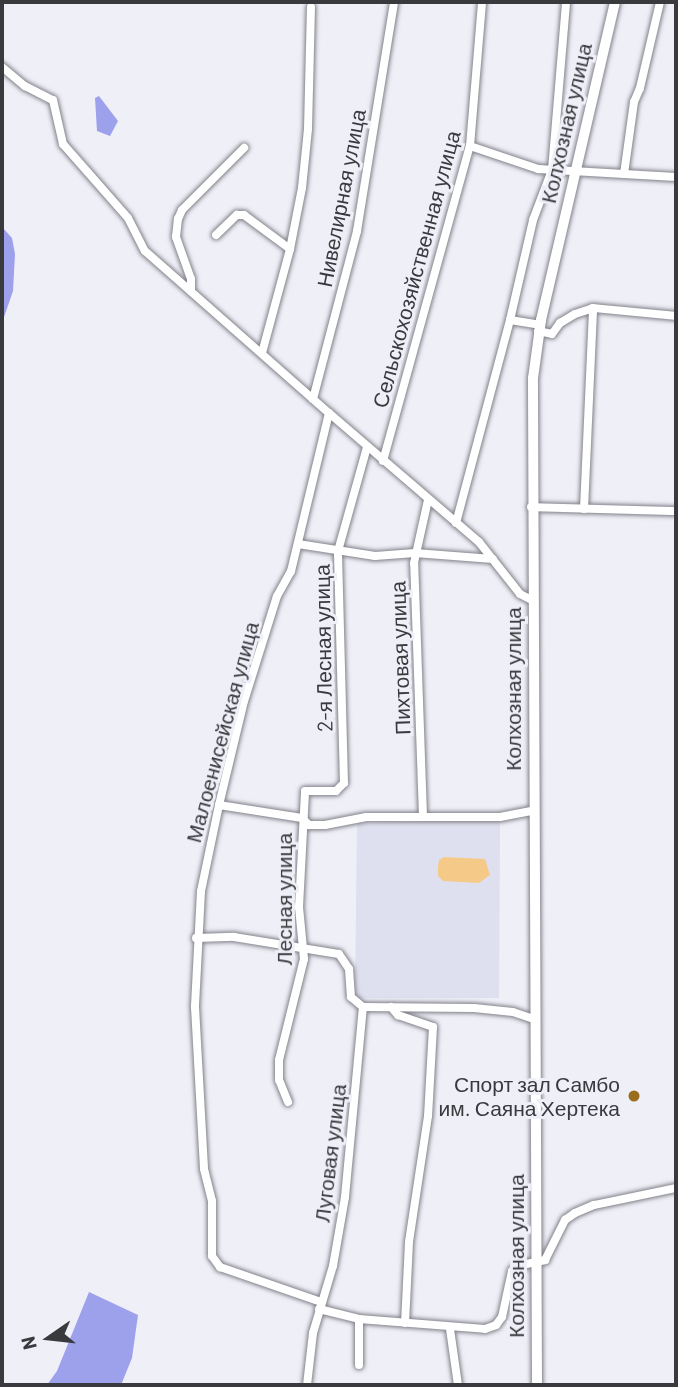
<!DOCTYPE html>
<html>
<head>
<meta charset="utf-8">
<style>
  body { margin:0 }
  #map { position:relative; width:678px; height:1387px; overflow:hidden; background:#eeeff7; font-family:Barlow,sans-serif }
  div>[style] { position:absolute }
  .built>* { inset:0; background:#dee0ef }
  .green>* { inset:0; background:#f5ca88 }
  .water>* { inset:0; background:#9da1eb }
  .roads { filter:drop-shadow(0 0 2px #82828a) drop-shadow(0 0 2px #82828a) }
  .minor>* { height:8px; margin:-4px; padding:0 4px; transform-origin:4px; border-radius:4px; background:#fff }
  .major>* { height:10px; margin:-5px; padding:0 5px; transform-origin:5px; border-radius:5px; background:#fff }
  .dots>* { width:19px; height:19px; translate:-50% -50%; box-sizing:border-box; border:4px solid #eeeff7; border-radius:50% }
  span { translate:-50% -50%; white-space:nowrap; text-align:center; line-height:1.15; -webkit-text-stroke:6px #eeeff7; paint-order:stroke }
  .street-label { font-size:21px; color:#393a3d }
  .poi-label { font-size:21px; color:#393a3d }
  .right { translate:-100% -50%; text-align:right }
  .frame { position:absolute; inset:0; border:4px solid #393a3d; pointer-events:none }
  .north { position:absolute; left:14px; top:1303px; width:70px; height:70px; -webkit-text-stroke:5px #eeeff7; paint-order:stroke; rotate:256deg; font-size:19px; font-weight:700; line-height:28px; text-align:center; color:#393a3d }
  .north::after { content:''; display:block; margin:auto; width:24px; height:32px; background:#393a3d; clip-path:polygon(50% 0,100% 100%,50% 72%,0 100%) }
</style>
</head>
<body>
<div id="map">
  <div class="built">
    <i style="clip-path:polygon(500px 820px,499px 998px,355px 998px,357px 823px)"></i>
  </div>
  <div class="green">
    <i style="clip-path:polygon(444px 857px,485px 859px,490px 875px,479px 883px,443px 881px,438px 876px,438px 867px,439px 860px)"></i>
  </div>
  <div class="water">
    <i style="clip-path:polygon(99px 96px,118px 121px,110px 136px,97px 131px,95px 98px)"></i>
    <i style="clip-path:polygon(2px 213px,3px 228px,12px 238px,15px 254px,13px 291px,2px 323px)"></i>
    <i style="clip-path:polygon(89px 1292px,138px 1315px,132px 1358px,121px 1385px,47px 1385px,57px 1371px)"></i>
  </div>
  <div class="roads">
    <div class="minor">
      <i style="left:2px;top:67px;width:30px;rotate:40deg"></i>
      <i style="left:25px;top:86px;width:31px;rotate:27deg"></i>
      <i style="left:53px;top:100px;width:45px;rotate:77.2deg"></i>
      <i style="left:63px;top:144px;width:98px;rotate:48.7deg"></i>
      <i style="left:128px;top:218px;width:37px;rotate:63deg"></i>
      <i style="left:145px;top:251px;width:245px;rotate:41.4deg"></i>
      <i style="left:329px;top:413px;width:163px;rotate:103.5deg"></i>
      <i style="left:291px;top:571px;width:29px;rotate:119deg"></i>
      <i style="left:277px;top:596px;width:110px;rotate:107.4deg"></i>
      <i style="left:244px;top:701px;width:107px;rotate:103.5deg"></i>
      <i style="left:219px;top:805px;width:88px;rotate:101.8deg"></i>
      <i style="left:201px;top:891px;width:116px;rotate:93deg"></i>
      <i style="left:195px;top:1007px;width:162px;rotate:86.8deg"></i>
      <i style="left:204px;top:1169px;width:33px;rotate:76deg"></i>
      <i style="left:212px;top:1201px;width:55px;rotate:90deg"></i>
      <i style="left:212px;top:1256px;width:14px;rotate:54deg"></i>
      <i style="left:220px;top:1267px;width:107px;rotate:19.1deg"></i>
      <i style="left:470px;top:146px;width:72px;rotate:18.7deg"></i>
      <i style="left:538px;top:169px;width:138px;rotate:3.3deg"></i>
      <i style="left:624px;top:174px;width:73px;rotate:-82.1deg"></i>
      <i style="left:634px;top:102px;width:15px;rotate:-67deg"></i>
      <i style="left:640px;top:88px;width:88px;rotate:-76.9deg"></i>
      <i style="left:216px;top:235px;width:29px;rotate:-44deg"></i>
      <i style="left:237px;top:215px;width:7px"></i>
      <i style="left:244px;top:215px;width:57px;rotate:36.5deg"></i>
      <i style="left:191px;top:291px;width:12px;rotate:-90deg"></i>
      <i style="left:191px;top:279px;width:45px;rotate:-109.7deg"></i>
      <i style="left:176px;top:237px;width:18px;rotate:-84deg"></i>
      <i style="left:178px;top:219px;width:10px;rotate:-66deg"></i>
      <i style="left:182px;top:210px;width:88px;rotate:-45deg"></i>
      <i style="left:510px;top:320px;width:30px;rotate:9deg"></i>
      <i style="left:538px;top:331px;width:14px;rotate:12deg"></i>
      <i style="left:552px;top:334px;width:14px;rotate:-54deg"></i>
      <i style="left:560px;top:323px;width:17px;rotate:-31deg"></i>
      <i style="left:575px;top:314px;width:19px;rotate:-18deg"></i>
      <i style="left:262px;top:353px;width:108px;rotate:-74.9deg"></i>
      <i style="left:290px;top:249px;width:62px;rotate:-78.9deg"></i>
      <i style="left:302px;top:188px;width:59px;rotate:-84.2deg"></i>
      <i style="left:308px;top:129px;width:122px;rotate:-88.6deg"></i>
      <i style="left:313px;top:399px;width:174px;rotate:-75.3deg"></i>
      <i style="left:357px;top:231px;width:232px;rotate:-80.8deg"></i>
      <i style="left:329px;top:413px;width:198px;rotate:40.7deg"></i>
      <i style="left:479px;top:542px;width:66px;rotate:51.7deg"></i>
      <i style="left:520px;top:594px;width:13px;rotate:27deg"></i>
      <i style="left:383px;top:461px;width:327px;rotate:-74.6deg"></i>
      <i style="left:470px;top:146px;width:144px;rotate:-85.2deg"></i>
      <i style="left:531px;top:507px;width:145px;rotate:1.6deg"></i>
      <i style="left:584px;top:509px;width:201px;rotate:-87.4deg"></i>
      <i style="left:593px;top:308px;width:83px;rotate:5.5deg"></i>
      <i style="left:456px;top:523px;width:210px;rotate:-75.1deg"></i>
      <i style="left:510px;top:320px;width:103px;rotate:-77deg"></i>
      <i style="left:533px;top:220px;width:53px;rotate:-69.2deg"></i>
      <i style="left:552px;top:170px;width:169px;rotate:-85.2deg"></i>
      <i style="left:298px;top:544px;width:78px;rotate:8.9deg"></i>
      <i style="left:375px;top:556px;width:40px;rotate:-4.3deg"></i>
      <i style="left:415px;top:553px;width:78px;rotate:4.4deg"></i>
      <i style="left:219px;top:805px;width:84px;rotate:8.9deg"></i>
      <i style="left:302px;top:818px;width:10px;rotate:45deg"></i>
      <i style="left:309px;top:825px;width:16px"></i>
      <i style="left:325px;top:825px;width:42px;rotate:-11deg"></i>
      <i style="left:366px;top:817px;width:134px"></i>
      <i style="left:500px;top:817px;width:33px;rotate:-11deg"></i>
      <i style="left:423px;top:816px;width:253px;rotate:-92deg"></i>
      <i style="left:414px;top:563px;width:65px;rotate:-77.5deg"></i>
      <i style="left:196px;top:938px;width:38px;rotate:-2deg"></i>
      <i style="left:234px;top:937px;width:106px;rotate:9.2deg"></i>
      <i style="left:339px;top:954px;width:18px;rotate:56deg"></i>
      <i style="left:349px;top:969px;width:28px;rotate:86deg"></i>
      <i style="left:351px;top:997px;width:16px;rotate:40deg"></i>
      <i style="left:363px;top:1007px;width:111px;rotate:0.5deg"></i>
      <i style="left:474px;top:1008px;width:39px;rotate:6deg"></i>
      <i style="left:513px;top:1012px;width:21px;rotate:19deg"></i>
      <i style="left:391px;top:1007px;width:11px;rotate:49deg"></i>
      <i style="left:398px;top:1015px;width:37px;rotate:19deg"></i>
      <i style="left:433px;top:1027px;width:89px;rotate:93.2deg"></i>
      <i style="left:428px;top:1116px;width:127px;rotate:98.6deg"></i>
      <i style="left:409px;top:1242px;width:81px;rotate:92.8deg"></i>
      <i style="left:288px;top:1102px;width:24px;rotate:-112deg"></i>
      <i style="left:279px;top:1080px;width:20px;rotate:-90deg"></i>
      <i style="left:279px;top:1060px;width:104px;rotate:-76.1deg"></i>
      <i style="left:304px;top:959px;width:52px;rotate:-95.5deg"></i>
      <i style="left:299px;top:907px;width:116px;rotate:-87deg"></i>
      <i style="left:305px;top:791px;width:31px"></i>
      <i style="left:336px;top:791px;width:11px;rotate:-45deg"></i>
      <i style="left:344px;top:783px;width:232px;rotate:-91.5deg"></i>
      <i style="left:338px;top:551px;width:108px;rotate:-74.4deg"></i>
      <i style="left:319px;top:1309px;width:41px;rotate:14deg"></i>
      <i style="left:359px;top:1319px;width:126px;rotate:4.5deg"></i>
      <i style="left:485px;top:1329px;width:12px;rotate:-20deg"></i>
      <i style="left:496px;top:1325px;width:10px;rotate:-53deg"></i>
      <i style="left:502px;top:1317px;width:47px;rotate:-77.7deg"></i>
      <i style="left:512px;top:1271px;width:7px;rotate:-45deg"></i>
      <i style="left:517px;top:1266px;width:29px;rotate:-12deg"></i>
      <i style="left:545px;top:1260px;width:45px;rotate:-63.4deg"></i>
      <i style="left:565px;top:1220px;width:12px;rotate:-35deg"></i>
      <i style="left:575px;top:1213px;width:21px;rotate:-23deg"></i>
      <i style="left:594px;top:1205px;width:84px;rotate:-11.7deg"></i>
      <i style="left:450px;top:1329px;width:57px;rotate:81.9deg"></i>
      <i style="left:359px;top:1365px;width:46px;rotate:-90deg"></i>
      <i style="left:307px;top:1385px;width:52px;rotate:-83.4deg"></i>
      <i style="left:313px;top:1333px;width:70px;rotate:-73.4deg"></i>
      <i style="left:333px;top:1266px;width:70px;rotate:-80.1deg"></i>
      <i style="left:345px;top:1197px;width:191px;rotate:-84.6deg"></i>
    </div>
    <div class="major">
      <i style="left:537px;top:1385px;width:1007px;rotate:-90.23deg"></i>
      <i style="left:533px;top:378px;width:59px;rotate:-82.1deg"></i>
      <i style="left:541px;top:320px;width:326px;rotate:-76.9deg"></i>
    </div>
  </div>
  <div class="dots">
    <i style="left:634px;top:1096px;background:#9b6e1e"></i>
  </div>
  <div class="street-label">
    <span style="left:566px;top:123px;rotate:-77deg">Колхозная улица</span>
    <span style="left:341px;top:198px;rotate:-79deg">Нивелирная улица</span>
    <span style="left:416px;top:269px;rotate:-75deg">Сельскохозяйственная улица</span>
    <span style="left:323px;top:648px;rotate:-91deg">2-я Лесная улица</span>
    <span style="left:400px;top:658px;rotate:-92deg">Пихтовая улица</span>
    <span style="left:513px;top:689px;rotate:-90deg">Колхозная улица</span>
    <span style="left:222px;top:732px;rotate:-75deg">Малоенисейская улица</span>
    <span style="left:284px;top:899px;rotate:-90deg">Лесная улица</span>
    <span style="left:330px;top:1153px;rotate:-83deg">Луговая улица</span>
    <span style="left:516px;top:1256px;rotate:-90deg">Колхозная улица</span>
  </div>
  <div class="poi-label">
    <span class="right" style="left:620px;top:1096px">Спорт зал Самбо<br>им. Саяна Хертека</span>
  </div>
  <div class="frame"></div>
  <div class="north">N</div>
</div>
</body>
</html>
